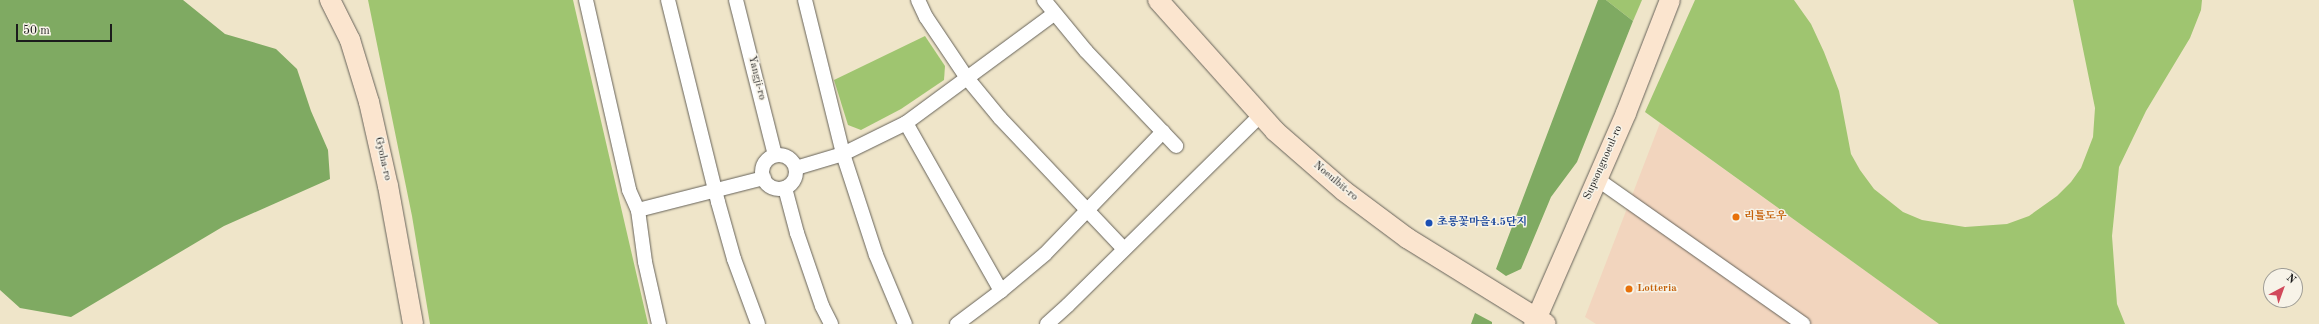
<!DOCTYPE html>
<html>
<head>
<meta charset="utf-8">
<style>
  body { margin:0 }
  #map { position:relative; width:2319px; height:324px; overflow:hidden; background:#efe5c9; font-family:"Old Standard TT","Noto Serif KR",serif }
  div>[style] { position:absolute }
  .built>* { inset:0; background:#f2d5be }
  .green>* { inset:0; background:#9fc570 }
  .forest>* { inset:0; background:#7faa62 }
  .roads { filter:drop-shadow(0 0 1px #666259) drop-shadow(0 0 1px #666259) }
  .street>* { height:14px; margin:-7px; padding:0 7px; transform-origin:7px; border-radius:7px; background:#fff }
  .street>.ring { margin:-7px; padding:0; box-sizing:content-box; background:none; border:14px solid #fff; border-radius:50% }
  .secondary>* { height:20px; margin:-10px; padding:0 10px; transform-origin:10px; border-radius:10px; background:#fbe5cf }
  .dots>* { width:11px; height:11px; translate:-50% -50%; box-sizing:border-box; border:2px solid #f7f3e8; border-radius:50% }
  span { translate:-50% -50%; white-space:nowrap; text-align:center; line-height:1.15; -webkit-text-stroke:3px #f7f3e8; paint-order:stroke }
  .street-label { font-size:11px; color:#1c1c1c }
  .food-label { font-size:11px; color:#c56008; font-weight:700 }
  .left { translate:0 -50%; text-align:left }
  .transit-label { font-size:11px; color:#164399; font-weight:700 }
  .north { position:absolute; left:2263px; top:268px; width:40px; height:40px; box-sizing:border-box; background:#f7f3e8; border:1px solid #9f9d96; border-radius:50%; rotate:41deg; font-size:11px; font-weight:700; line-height:16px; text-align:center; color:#1c1c1c }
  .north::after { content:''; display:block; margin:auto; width:14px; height:18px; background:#d1495b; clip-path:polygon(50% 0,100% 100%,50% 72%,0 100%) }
  .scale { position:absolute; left:16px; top:24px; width:96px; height:18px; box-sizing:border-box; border:2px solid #1c1c1c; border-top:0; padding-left:5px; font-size:12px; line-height:14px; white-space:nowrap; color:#1c1c1c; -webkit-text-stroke:3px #f7f3e8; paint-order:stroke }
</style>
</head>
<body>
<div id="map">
  <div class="built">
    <i style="clip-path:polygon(1660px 123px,1939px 324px,1596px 324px,1585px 317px)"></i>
  </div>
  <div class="green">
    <i style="clip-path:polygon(368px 0,573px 0,648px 324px,430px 324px,412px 216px)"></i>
    <i style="clip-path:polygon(1606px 0,1642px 0,1633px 21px)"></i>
    <i style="clip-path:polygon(1695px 0,1794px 0,1811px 24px,1824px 52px,1839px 91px,1851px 154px,1860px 170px,1874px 189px,1903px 212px,1922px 220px,1965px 227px,2007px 224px,2029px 216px,2057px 196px,2071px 182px,2081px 168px,2093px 137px,2095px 108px,2073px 0,2202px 0,2201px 10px,2190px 38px,2146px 111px,2119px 167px,2112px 236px,2117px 304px,2125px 324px,1939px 324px,1645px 112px)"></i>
    <i style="clip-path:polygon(925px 36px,945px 66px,944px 80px,901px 109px,861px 130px,848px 125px,834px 80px)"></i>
  </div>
  <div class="forest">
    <i style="clip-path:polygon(0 0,183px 0,225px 34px,276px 49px,297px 69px,311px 111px,328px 150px,330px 179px,224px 226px,71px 317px,20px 308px,0 290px)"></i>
    <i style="clip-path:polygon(1598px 0,1606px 0,1633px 21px,1577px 162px,1551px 197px,1521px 269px,1506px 276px,1496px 269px)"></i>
    <i style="clip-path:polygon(1475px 313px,1492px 322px,1492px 324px,1471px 324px)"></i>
  </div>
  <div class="roads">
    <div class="street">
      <i style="left:586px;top:0;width:195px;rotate:77.2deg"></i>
      <i style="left:629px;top:190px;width:22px;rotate:66deg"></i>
      <i style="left:638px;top:210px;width:52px;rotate:82.3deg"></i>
      <i style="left:645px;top:262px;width:64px;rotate:77.3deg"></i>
      <i style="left:668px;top:0;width:208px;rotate:76.1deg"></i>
      <i style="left:718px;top:202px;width:59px;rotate:74.3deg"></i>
      <i style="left:734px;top:259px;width:69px;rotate:69.7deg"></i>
      <i style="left:736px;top:0;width:160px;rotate:75.9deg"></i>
      <i style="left:805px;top:0;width:159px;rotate:76.1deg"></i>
      <i style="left:843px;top:154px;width:106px;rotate:71.9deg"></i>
      <i style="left:876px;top:255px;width:75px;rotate:67.2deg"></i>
      <i style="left:918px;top:0;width:19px;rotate:65deg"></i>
      <i style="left:926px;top:17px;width:73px;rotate:56.1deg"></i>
      <i style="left:967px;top:78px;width:52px;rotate:50.5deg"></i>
      <i style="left:1000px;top:118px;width:180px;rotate:46.6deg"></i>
      <i style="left:1044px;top:0;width:66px;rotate:50.5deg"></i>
      <i style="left:1086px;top:51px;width:131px;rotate:46.5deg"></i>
      <i style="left:906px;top:123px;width:193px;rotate:60.5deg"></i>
      <i class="ring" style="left:762px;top:155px;width:20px;height:20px"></i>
      <i style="left:796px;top:168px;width:49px;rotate:-16.6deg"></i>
      <i style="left:843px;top:154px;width:70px;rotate:-26.2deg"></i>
      <i style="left:906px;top:123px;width:184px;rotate:-36.4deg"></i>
      <i style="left:1597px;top:179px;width:252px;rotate:35.1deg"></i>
      <i style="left:785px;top:188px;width:47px;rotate:75.1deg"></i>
      <i style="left:797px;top:233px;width:77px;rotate:71.1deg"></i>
      <i style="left:822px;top:306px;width:20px;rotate:63deg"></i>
      <i style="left:638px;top:210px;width:130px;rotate:-14.3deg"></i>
      <i style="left:957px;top:324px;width:55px;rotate:-36.9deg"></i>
      <i style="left:1001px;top:291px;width:57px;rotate:-40.1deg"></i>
      <i style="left:1045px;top:254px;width:170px;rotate:-46deg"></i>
      <i style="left:1047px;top:324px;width:28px;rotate:-42deg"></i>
      <i style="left:1068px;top:305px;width:271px;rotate:-44.6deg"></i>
    </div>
    <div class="secondary">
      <i style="left:330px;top:0;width:45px;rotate:63.4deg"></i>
      <i style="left:350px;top:40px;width:65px;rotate:73deg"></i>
      <i style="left:369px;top:102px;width:86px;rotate:77.3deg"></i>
      <i style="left:388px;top:186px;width:140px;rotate:79.7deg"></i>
      <i style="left:1158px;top:0;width:176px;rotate:48.2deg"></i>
      <i style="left:1275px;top:131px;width:91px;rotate:41deg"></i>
      <i style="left:1344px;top:191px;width:79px;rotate:36.7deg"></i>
      <i style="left:1407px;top:238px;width:163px;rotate:31.7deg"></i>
      <i style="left:1534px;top:324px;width:230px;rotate:-66.4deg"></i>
      <i style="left:1626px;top:113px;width:121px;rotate:-68.7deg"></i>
    </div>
  </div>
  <div class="dots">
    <i style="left:1736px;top:217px;background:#e8710a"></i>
    <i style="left:1429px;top:223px;background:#1a4fb4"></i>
    <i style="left:1629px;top:289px;background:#e8710a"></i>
  </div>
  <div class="street-label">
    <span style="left:756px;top:78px;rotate:76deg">Yangji-ro</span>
    <span style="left:382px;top:159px;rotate:77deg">Gyoha-ro</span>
    <span style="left:1604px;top:163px;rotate:-66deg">Supsongnoeul-ro</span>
    <span style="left:1335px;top:182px;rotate:40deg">Noeulbit-ro</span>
  </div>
  <div class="food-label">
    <span class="left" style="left:1744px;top:217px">리틀도우</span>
    <span class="left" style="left:1637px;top:289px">Lotteria</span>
  </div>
  <div class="transit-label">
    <span class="left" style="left:1437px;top:223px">초롱꽃마을4.5단지</span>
  </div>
  <div class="north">N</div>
  <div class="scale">50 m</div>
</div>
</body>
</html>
